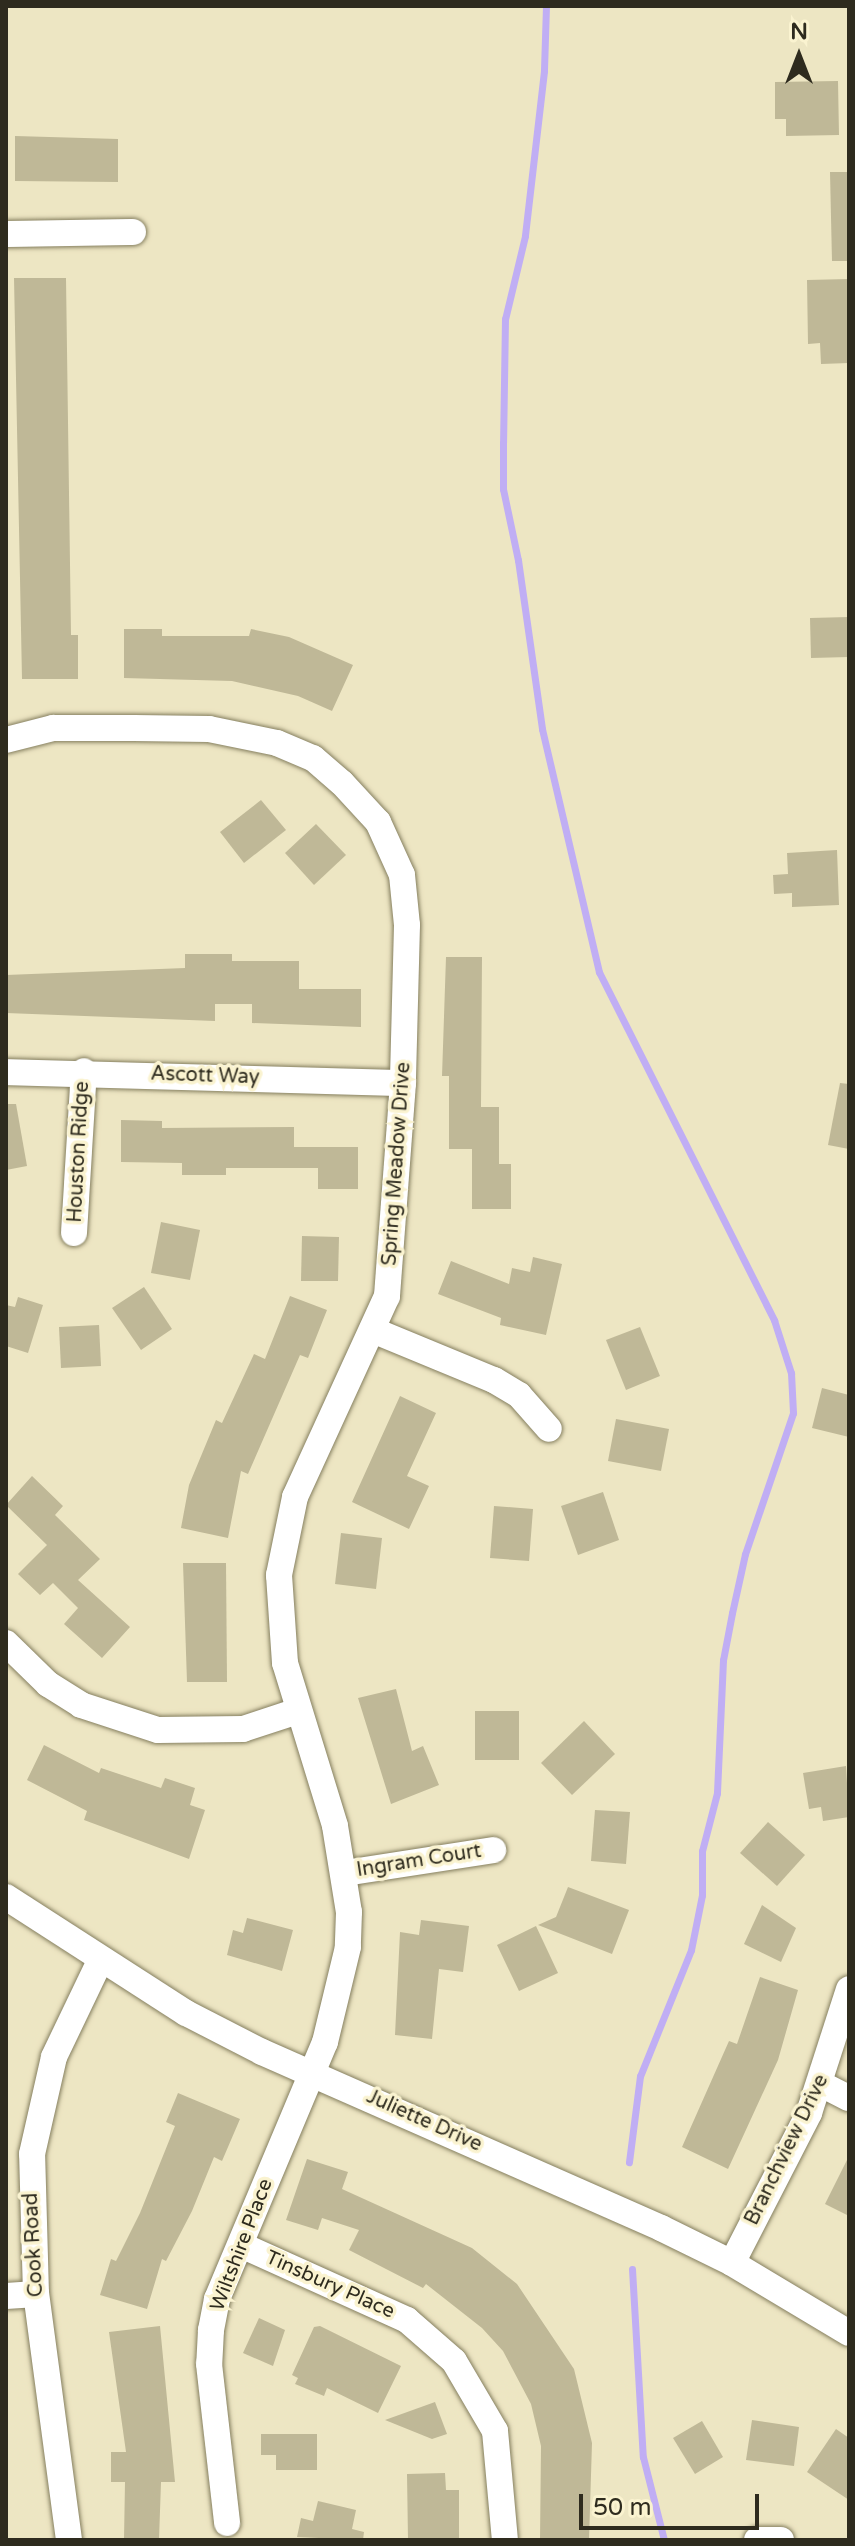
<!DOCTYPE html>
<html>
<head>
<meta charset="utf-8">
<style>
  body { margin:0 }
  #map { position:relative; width:855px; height:2546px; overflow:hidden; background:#ede6c3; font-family:"Varela Round",sans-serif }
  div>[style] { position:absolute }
  .stream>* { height:7px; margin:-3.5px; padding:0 3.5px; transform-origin:3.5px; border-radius:3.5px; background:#c0aef4 }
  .building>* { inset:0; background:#bfb897 }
  .roads { filter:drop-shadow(0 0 2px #857f5f) drop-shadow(0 0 2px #857f5f) }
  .street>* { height:26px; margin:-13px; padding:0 13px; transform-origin:13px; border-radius:13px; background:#fff }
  span { translate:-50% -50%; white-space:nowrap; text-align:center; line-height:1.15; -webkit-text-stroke:7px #faf3d0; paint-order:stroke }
  .street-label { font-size:20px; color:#2e2b1e }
  .frame { position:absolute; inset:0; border:8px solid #2e2b1e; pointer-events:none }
  .north { position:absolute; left:759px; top:16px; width:80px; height:80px; -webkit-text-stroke:6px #faf3d0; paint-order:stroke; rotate:0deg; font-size:22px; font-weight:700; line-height:32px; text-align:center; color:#2e2b1e }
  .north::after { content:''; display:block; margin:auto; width:28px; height:36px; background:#2e2b1e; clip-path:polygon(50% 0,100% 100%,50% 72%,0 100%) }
  .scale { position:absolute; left:579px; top:2494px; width:180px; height:36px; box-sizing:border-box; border:4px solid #2e2b1e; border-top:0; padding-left:10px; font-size:24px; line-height:28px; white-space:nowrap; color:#2e2b1e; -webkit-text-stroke:6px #faf3d0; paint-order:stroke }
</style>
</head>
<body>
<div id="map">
  <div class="stream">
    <i style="left:546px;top:6px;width:65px;rotate:91.8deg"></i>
    <i style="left:544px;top:71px;width:166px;rotate:96.6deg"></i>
    <i style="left:525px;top:236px;width:85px;rotate:103.5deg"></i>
    <i style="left:505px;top:319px;width:124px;rotate:90.9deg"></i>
    <i style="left:503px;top:443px;width:46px;rotate:90deg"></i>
    <i style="left:503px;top:489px;width:73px;rotate:78.1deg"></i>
    <i style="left:518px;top:560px;width:171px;rotate:81.9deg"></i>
    <i style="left:542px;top:729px;width:250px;rotate:76.8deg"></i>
    <i style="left:599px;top:972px;width:390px;rotate:63.3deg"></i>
    <i style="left:774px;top:1320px;width:56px;rotate:72.2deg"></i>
    <i style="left:791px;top:1373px;width:40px;rotate:87.1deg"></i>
    <i style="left:793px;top:1413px;width:149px;rotate:108.8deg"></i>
    <i style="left:745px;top:1554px;width:60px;rotate:102.4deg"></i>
    <i style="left:732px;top:1613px;width:48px;rotate:100.8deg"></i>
    <i style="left:723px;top:1660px;width:133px;rotate:92.6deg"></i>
    <i style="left:717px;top:1793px;width:60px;rotate:104.5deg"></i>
    <i style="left:702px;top:1851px;width:44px;rotate:90deg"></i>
    <i style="left:702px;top:1895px;width:56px;rotate:101.3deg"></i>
    <i style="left:691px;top:1950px;width:136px;rotate:112deg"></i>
    <i style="left:640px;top:2076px;width:87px;rotate:97.3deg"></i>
    <i style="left:632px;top:2269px;width:188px;rotate:86.7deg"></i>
    <i style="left:643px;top:2457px;width:86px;rotate:75.8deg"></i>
  </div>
  <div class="building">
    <i style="clip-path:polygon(838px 81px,839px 135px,786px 136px,786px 119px,775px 119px,775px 82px)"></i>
    <i style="clip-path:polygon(15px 136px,118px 139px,118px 182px,15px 181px)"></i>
    <i style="clip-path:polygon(830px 172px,849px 172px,849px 261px,832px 261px)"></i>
    <i style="clip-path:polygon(14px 278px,66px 278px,71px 635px,78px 635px,78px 679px,22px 679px)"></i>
    <i style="clip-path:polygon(849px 279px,849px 363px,821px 364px,820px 343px,808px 344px,807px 280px)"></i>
    <i style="clip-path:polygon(849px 617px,849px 657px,811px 658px,810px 618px)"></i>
    <i style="clip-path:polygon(124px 629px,162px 629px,162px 636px,249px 636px,251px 629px,289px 637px,353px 665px,332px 711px,298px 696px,232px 681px,124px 678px)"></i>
    <i style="clip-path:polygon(261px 800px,286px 830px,244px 863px,220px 832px)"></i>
    <i style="clip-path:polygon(316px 824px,346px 855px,314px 885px,285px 853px)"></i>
    <i style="clip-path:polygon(837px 850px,839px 905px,792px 907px,792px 893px,774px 894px,773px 875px,788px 874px,787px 853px)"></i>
    <i style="clip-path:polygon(185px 954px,232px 954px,232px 961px,299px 961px,299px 989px,361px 989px,361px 1027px,252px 1023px,252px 1004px,215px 1004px,215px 1021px,6px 1013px,6px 975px,185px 968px)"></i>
    <i style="clip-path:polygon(446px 957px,482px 957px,481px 1107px,499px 1107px,499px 1164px,511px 1164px,511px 1209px,472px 1209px,472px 1149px,449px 1149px,449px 1076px,442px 1076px)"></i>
    <i style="clip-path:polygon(840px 1083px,849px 1084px,849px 1149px,828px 1145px)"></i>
    <i style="clip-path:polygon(6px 1104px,16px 1104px,27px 1166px,6px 1170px)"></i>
    <i style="clip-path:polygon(121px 1120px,162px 1121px,162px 1128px,294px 1127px,294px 1147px,358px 1147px,358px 1189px,318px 1189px,318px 1168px,226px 1168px,226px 1175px,182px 1175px,182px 1163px,121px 1162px)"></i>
    <i style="clip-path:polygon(161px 1222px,200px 1230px,190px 1280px,151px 1273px)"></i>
    <i style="clip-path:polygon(302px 1236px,339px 1237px,338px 1281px,301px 1281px)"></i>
    <i style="clip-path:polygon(533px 1257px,562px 1264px,546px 1335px,500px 1325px,501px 1318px,438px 1294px,451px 1261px,509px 1284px,512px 1268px,530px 1272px)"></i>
    <i style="clip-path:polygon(144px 1287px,172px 1329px,141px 1350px,112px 1308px)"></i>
    <i style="clip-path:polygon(290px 1296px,327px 1310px,308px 1358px,300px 1355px,248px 1474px,241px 1471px,228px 1538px,181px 1528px,189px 1485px,216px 1420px,222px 1423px,254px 1354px,265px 1359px)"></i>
    <i style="clip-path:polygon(18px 1297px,43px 1305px,28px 1353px,6px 1346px,6px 1305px,15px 1307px)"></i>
    <i style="clip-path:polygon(99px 1325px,101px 1366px,61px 1368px,59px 1327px)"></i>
    <i style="clip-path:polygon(640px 1327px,660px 1376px,626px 1390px,606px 1340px)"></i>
    <i style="clip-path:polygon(822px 1388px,849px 1395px,849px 1437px,812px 1428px)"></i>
    <i style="clip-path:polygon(400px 1396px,436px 1413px,407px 1476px,429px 1486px,409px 1529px,352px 1502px)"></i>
    <i style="clip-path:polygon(616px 1419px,669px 1429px,661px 1471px,608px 1461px)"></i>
    <i style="clip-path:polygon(32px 1476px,63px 1506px,55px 1515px,100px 1559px,78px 1580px,130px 1627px,102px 1658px,64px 1624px,78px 1608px,53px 1583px,40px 1595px,18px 1574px,47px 1545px,6px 1505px)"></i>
    <i style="clip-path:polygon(603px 1492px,619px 1540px,578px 1555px,561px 1506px)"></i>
    <i style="clip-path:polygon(494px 1506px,533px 1509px,529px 1561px,490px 1558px)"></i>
    <i style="clip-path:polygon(341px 1533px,382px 1538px,376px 1589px,335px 1584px)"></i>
    <i style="clip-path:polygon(183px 1563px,226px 1563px,227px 1682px,187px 1682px)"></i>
    <i style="clip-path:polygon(396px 1689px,412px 1751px,423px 1746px,439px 1785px,391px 1804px,358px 1698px)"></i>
    <i style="clip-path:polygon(475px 1711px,519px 1711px,519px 1760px,475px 1760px)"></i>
    <i style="clip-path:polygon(584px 1721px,615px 1754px,572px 1795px,541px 1763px)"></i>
    <i style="clip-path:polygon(44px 1745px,99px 1773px,101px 1768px,161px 1788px,165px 1778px,195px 1788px,190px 1805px,205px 1810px,189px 1859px,84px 1820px,87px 1811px,27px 1780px)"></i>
    <i style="clip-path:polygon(846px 1766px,849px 1817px,823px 1821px,821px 1807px,809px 1809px,803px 1773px)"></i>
    <i style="clip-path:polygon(595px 1810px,630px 1812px,626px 1864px,591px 1861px)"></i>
    <i style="clip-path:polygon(768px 1822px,805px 1855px,777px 1886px,740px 1853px)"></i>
    <i style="clip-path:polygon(568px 1887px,629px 1910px,612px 1954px,538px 1925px,556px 1917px)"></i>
    <i style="clip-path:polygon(762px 1905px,796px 1928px,781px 1962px,744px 1944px)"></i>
    <i style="clip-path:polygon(247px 1918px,293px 1930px,282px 1971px,227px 1955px,233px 1930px,243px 1933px)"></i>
    <i style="clip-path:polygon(421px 1920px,469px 1926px,463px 1972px,439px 1969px,432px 2039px,395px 2035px,400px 1932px,419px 1935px)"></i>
    <i style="clip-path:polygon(536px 1926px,558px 1973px,519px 1991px,497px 1945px)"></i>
    <i style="clip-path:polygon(760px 1977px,798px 1990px,778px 2060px,728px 2169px,682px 2147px,729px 2041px,737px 2044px)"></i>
    <i style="clip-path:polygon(178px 2093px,240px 2119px,222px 2161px,214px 2157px,192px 2211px,166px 2261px,162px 2259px,147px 2309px,100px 2295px,111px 2259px,116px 2261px,140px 2213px,175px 2126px,166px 2122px)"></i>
    <i style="clip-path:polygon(849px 2156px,849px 2216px,825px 2204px)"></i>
    <i style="clip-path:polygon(307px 2159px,348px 2172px,342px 2189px,472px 2248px,517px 2284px,574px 2369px,592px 2443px,589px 2540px,540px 2540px,541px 2446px,531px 2404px,503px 2351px,482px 2328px,426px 2284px,423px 2288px,349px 2250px,359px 2230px,322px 2218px,318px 2230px,286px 2220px)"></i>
    <i style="clip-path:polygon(259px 2318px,285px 2330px,273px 2366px,243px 2353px)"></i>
    <i style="clip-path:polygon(160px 2326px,175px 2482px,161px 2482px,159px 2540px,124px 2539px,125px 2482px,111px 2482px,111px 2452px,126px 2452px,109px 2332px)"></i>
    <i style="clip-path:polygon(320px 2326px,401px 2366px,378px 2413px,327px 2388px,324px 2396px,295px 2384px,298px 2378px,292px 2375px,314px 2327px)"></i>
    <i style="clip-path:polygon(435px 2402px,447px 2434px,432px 2439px,385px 2420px)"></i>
    <i style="clip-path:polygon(752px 2420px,799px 2427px,794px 2466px,746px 2460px)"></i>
    <i style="clip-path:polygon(702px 2421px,723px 2457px,695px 2474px,673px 2438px)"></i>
    <i style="clip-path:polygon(836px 2429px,849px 2438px,849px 2500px,807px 2472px)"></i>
    <i style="clip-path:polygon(261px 2434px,317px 2434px,317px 2470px,276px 2470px,276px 2455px,261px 2455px)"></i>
    <i style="clip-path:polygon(445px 2473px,446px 2490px,459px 2490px,459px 2540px,408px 2540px,407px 2474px)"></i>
    <i style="clip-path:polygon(318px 2501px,356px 2510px,352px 2529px,364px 2532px,363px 2540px,297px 2537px,301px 2518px,313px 2521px)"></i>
  </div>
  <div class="roads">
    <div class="street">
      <i style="left:6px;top:234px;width:127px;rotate:-0.9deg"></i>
      <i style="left:6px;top:740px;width:49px;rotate:-14.3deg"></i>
      <i style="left:53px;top:728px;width:81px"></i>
      <i style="left:134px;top:728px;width:75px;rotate:0.8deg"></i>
      <i style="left:209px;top:729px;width:69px;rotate:11.6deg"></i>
      <i style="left:277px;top:743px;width:39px;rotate:23deg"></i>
      <i style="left:313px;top:758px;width:38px;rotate:41deg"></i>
      <i style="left:342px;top:783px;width:53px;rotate:47.3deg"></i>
      <i style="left:378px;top:822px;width:58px;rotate:65.6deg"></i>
      <i style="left:402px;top:875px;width:50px;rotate:84.3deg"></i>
      <i style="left:407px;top:925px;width:158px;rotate:91.5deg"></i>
      <i style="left:403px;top:1083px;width:214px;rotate:94.3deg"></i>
      <i style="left:387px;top:1296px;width:221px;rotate:114.6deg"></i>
      <i style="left:295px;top:1497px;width:80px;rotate:101.6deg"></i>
      <i style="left:279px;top:1575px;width:88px;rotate:86.1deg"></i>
      <i style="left:285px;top:1663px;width:170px;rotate:72.9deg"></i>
      <i style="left:335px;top:1826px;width:87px;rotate:80.8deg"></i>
      <i style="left:349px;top:1912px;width:35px;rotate:92deg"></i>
      <i style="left:348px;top:1947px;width:98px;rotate:103.6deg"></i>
      <i style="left:325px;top:2042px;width:279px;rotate:112.8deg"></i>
      <i style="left:217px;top:2299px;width:32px;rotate:101deg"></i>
      <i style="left:211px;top:2330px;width:34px;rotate:93deg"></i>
      <i style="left:209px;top:2364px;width:160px;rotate:83.5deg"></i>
      <i style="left:6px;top:1072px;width:397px;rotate:1.6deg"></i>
      <i style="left:74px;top:1233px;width:162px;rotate:-86.5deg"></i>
      <i style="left:375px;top:1331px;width:129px;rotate:22.4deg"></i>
      <i style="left:494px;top:1380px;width:29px;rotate:31deg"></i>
      <i style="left:519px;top:1395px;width:45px;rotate:48.6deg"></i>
      <i style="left:6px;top:1643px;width:59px;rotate:44.3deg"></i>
      <i style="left:48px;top:1684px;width:39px;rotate:32deg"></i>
      <i style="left:81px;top:1705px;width:81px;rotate:18deg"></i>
      <i style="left:158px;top:1730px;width:85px;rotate:-0.7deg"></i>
      <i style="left:243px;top:1729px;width:58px;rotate:-18.1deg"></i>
      <i style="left:345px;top:1873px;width:150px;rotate:-8.8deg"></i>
      <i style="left:6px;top:1897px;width:214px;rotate:32.8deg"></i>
      <i style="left:186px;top:2013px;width:85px;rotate:27.2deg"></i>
      <i style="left:262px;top:2052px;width:436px;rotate:23.8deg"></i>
      <i style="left:661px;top:2228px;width:79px;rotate:26.2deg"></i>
      <i style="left:732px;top:2263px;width:136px;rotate:30.9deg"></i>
      <i style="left:821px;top:2084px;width:31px;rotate:27deg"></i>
      <i style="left:241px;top:2245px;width:182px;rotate:24.3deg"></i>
      <i style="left:407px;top:2320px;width:62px;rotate:41.1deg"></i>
      <i style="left:454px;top:2361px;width:81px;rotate:59.6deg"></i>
      <i style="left:495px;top:2431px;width:109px;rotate:84.8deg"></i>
      <i style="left:732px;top:2263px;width:169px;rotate:-62.8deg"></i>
      <i style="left:809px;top:2113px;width:130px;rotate:-72.1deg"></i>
      <i style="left:6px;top:2296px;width:30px;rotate:-4deg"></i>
      <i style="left:69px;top:2540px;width:248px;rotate:-97.6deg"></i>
      <i style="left:36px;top:2294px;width:140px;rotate:-91.6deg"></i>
      <i style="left:32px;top:2154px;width:99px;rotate:-77.2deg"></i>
      <i style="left:54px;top:2057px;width:106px;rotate:-64.4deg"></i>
      <i style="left:757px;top:2540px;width:24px"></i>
    </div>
  </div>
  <div class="street-label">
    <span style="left:205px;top:1076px;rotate:2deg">Ascott Way</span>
    <span style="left:79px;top:1152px;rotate:-87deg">Houston Ridge</span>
    <span style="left:397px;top:1164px;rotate:-86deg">Spring Meadow Drive</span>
    <span style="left:419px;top:1861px;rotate:-9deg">Ingram Court</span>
    <span style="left:424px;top:2121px;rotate:24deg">Juliette Drive</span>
    <span style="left:787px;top:2150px;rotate:-64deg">Branchview Drive</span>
    <span style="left:34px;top:2245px;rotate:-93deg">Cook Road</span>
    <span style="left:242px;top:2245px;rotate:-69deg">Wiltshire Place</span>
    <span style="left:330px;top:2285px;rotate:24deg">Tinsbury Place</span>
  </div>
  <div class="frame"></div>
  <div class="north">N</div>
  <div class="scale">50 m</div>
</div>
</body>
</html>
